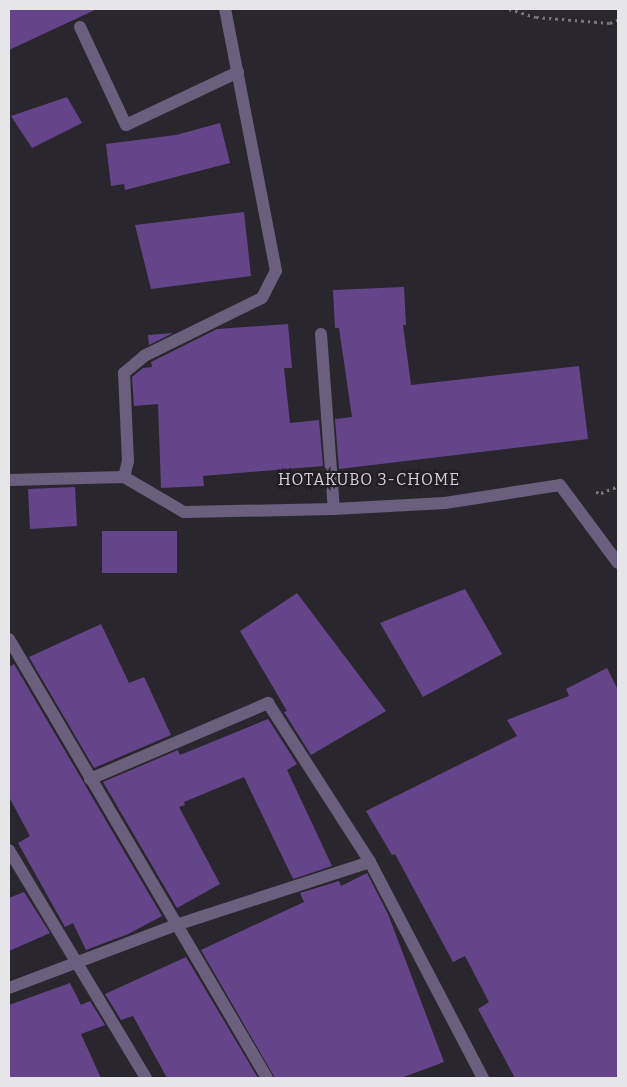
<!DOCTYPE html>
<html>
<head>
<meta charset="utf-8">
<style>
  body { margin:0 }
  #map { position:relative; width:627px; height:1087px; overflow:hidden; background:#29272d; font-family:Bitter,serif }
  div>[style] { position:absolute }
  .building>* { inset:0; background:#64458a }
  .path>* { height:3px; margin-top:-1.5px; transform-origin:0; background:repeating-linear-gradient(90deg,#79777c 0 2.5px,transparent 0 6.5px) }
  .minor>* { height:12px; margin:-6px; padding:0 6px; transform-origin:6px; border-radius:6px; background:#6b5f7e }
  span { translate:-50% -50%; white-space:nowrap; text-align:center; line-height:1.15; -webkit-text-stroke:4px #201e23; paint-order:stroke }
  .neighbourhood-label { font-size:16px; color:#d4d1d8; letter-spacing:1px }
  .frame { position:absolute; inset:0; border:10px solid #e6e5e8; pointer-events:none }
</style>
</head>
<body>
<div id="map">
  <div class="building">
    <i style="clip-path:polygon(9px 9px,97px 9px,9px 50px)"></i>
    <i style="clip-path:polygon(67px 97px,82px 123px,32px 148px,11px 116px)"></i>
    <i style="clip-path:polygon(220px 123px,230px 163px,125px 190px,124px 184px,111px 186px,106px 144px,176px 135px)"></i>
    <i style="clip-path:polygon(244px 212px,251px 276px,151px 289px,135px 225px)"></i>
    <i style="clip-path:polygon(404px 287px,406px 325px,403px 325px,411px 385px,579px 366px,588px 439px,339px 469px,335px 419px,352px 417px,339px 328px,335px 328px,333px 290px)"></i>
    <i style="clip-path:polygon(288px 324px,292px 368px,284px 368px,290px 423px,319px 420px,323px 466px,203px 476px,204px 486px,161px 488px,158px 404px,134px 406px,132px 377px,143px 368px,152px 367px,151px 362px,217px 329px)"></i>
    <i style="clip-path:polygon(173px 333px,149px 345px,148px 335px)"></i>
    <i style="clip-path:polygon(75px 487px,77px 526px,30px 529px,28px 489px)"></i>
    <i style="clip-path:polygon(102px 531px,177px 531px,177px 573px,102px 573px)"></i>
    <i style="clip-path:polygon(465px 589px,502px 654px,423px 697px,380px 623px)"></i>
    <i style="clip-path:polygon(297px 593px,386px 711px,311px 755px,284px 712px,287px 711px,240px 631px)"></i>
    <i style="clip-path:polygon(101px 624px,129px 683px,144px 677px,171px 735px,94px 768px,29px 657px)"></i>
    <i style="clip-path:polygon(14px 664px,162px 916px,128px 934px,86px 950px,73px 923px,65px 927px,18px 843px,30px 836px,9px 797px,9px 667px)"></i>
    <i style="clip-path:polygon(607px 668px,618px 690px,618px 1078px,515px 1078px,478px 1009px,489px 1002px,465px 956px,453px 962px,395px 854px,392px 855px,366px 811px,517px 736px,507px 720px,569px 696px,566px 689px)"></i>
    <i style="clip-path:polygon(268px 719px,297px 764px,287px 770px,332px 866px,293px 879px,244px 777px,184px 802px,185px 805px,179px 807px,220px 884px,177px 908px,103px 782px,178px 750px,180px 755px)"></i>
    <i style="clip-path:polygon(367px 873px,388px 914px,444px 1062px,401px 1078px,275px 1078px,201px 950px,304px 902px,300px 893px,339px 881px,341px 886px)"></i>
    <i style="clip-path:polygon(24px 892px,50px 933px,9px 951px,9px 898px)"></i>
    <i style="clip-path:polygon(186px 957px,258px 1078px,167px 1078px,133px 1016px,121px 1020px,105px 994px)"></i>
    <i style="clip-path:polygon(70px 983px,81px 1005px,90px 1001px,105px 1025px,81px 1034px,101px 1078px,9px 1078px,9px 1005px)"></i>
  </div>
  <div class="path">
    <i style="left:509px;top:9px;width:28px;rotate:17deg"></i>
    <i style="left:536px;top:17px;width:74px;rotate:4.6deg"></i>
    <i style="left:610px;top:23px;width:9px;rotate:-21deg"></i>
    <i style="left:596px;top:492px;width:5px;rotate:11deg"></i>
    <i style="left:601px;top:493px;width:18px;rotate:-22deg"></i>
  </div>
  <div class="minor">
    <i style="left:80px;top:27px;width:108px;rotate:64.9deg"></i>
    <i style="left:126px;top:125px;width:124px;rotate:-25.3deg"></i>
    <i style="left:321px;top:334px;width:175px;rotate:85.8deg"></i>
    <i style="left:124px;top:477px;width:16px;rotate:-76deg"></i>
    <i style="left:128px;top:461px;width:88px;rotate:-92.6deg"></i>
    <i style="left:124px;top:373px;width:26px;rotate:-40deg"></i>
    <i style="left:144px;top:356px;width:131px;rotate:-26.2deg"></i>
    <i style="left:262px;top:298px;width:30px;rotate:-63deg"></i>
    <i style="left:276px;top:271px;width:267px;rotate:-101deg"></i>
    <i style="left:9px;top:480px;width:115px;rotate:-1.5deg"></i>
    <i style="left:124px;top:477px;width:69px;rotate:30.3deg"></i>
    <i style="left:184px;top:512px;width:150px;rotate:-1.1deg"></i>
    <i style="left:334px;top:509px;width:111px;rotate:-3.1deg"></i>
    <i style="left:445px;top:503px;width:116px;rotate:-8.9deg"></i>
    <i style="left:560px;top:485px;width:97px;rotate:53.4deg"></i>
    <i style="left:9px;top:639px;width:509px;rotate:59.56deg"></i>
    <i style="left:90px;top:779px;width:194px;rotate:-23.1deg"></i>
    <i style="left:268px;top:703px;width:189px;rotate:57.3deg"></i>
    <i style="left:9px;top:850px;width:266px;rotate:59deg"></i>
    <i style="left:9px;top:988px;width:178px;rotate:-20.7deg"></i>
    <i style="left:176px;top:925px;width:204px;rotate:-18deg"></i>
    <i style="left:370px;top:862px;width:244px;rotate:62.4deg"></i>
  </div>
  <div class="neighbourhood-label">
    <span style="left:369px;top:480px">HOTAKUBO 3-CHOME</span>
  </div>
  <div class="frame"></div>
</div>
</body>
</html>
